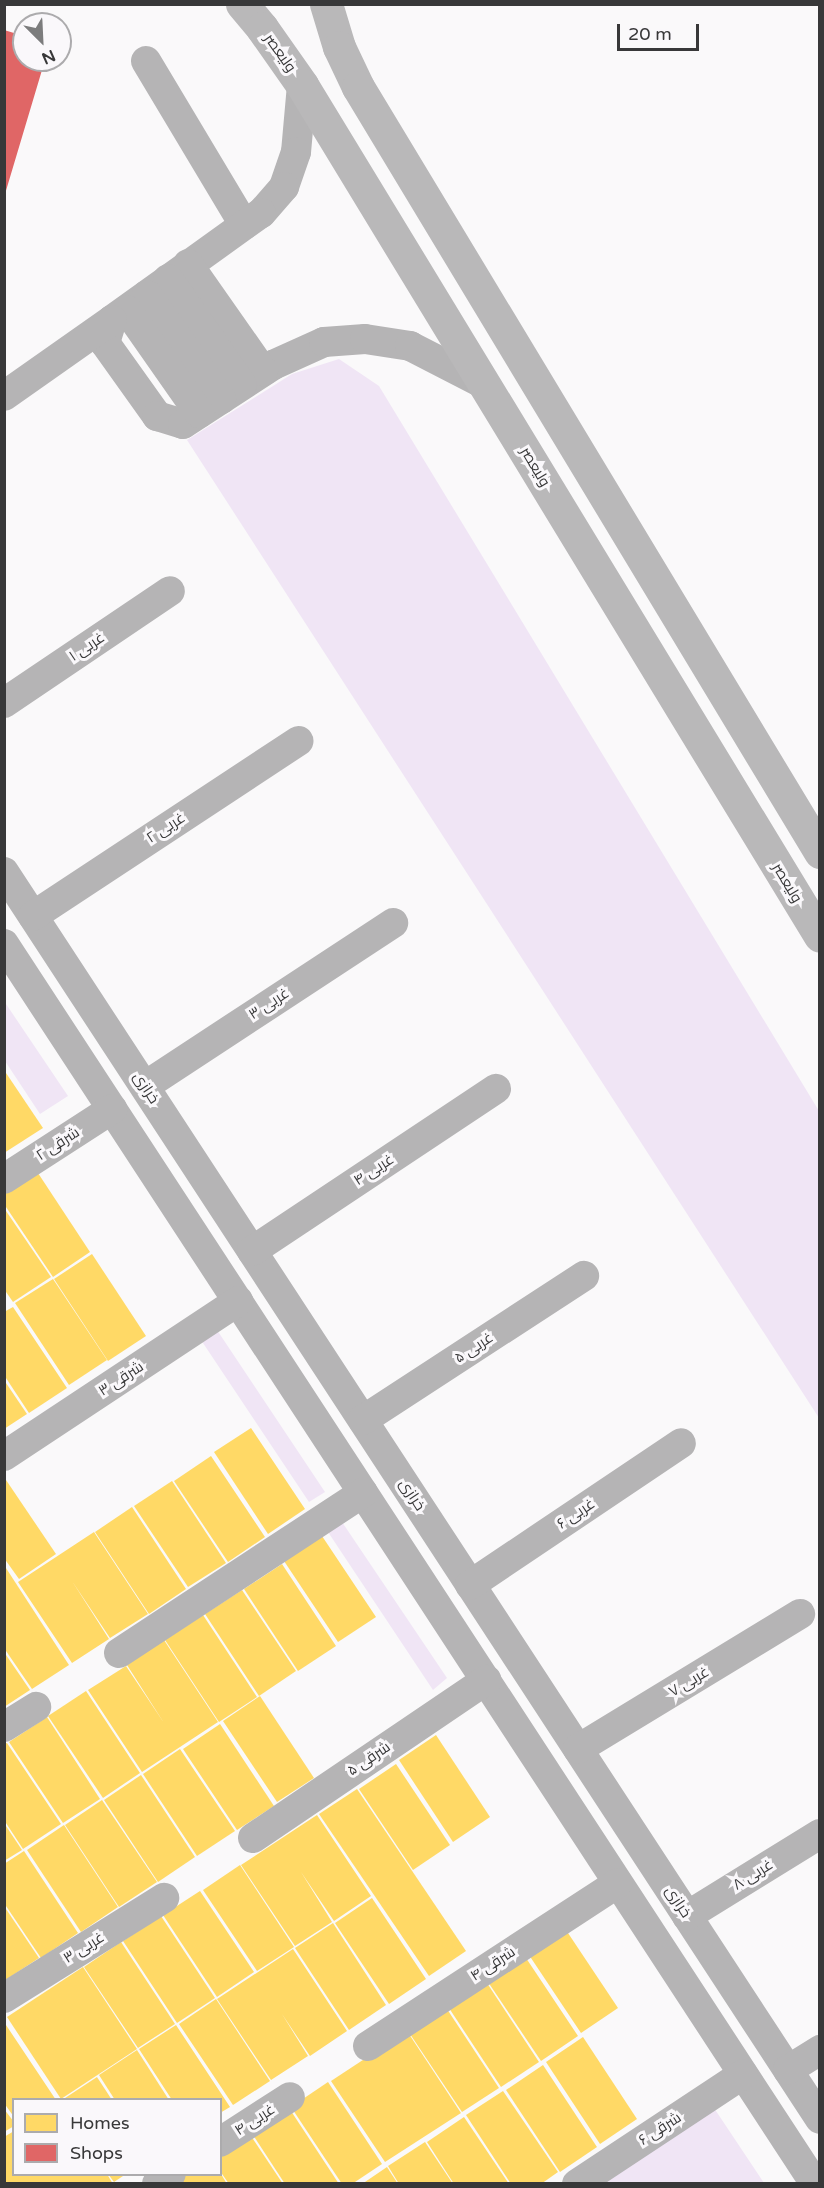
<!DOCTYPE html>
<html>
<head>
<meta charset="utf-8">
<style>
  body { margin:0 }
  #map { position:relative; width:824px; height:2188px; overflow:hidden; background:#faf9fa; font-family:"Varela Round",Cairo,sans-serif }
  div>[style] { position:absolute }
  .green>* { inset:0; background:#f0e5f5 }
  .homes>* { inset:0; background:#ffd966 }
  .shops>* { inset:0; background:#e06666 }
  .minor>* { height:30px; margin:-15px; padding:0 15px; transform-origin:15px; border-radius:15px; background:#b5b4b5 }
  .major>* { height:33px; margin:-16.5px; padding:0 16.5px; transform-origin:16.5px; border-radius:16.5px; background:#b9b8b9 }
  span { translate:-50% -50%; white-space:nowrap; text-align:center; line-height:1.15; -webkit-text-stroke:6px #faf8fb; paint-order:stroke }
  .street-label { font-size:15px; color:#383839 }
  .frame { position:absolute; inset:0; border:6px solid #383839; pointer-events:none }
  .legend { position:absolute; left:12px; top:2098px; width:210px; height:78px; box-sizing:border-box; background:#faf8fb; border:2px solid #acabad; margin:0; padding:8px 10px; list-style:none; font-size:18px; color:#383839 }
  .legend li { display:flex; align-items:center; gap:12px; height:30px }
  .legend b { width:30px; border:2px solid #acabad }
  .north { position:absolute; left:12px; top:12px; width:60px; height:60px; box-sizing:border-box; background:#faf8fb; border:2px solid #acabad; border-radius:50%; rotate:156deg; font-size:16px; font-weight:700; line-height:24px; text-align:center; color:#383839 }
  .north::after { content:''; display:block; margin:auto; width:21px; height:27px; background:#7c7c7d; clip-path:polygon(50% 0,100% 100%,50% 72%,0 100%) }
  .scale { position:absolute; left:617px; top:24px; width:82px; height:27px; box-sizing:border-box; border:3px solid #383839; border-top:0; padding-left:8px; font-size:18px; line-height:21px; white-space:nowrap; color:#383839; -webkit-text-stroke:4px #faf8fb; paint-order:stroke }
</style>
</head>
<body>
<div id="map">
  <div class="green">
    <i style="clip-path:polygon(339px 359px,379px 386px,819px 1111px,819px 1418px,187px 440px,292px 374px)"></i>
    <i style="clip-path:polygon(4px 1001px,68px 1096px,40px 1114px,5px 1061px)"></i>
    <i style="clip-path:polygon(217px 1330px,325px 1492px,309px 1502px,201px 1340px)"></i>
    <i style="clip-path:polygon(342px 1522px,447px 1678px,433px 1690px,328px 1532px)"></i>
    <i style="clip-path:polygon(714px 2108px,764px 2183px,599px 2184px)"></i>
  </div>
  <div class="homes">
    <i style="clip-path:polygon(4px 1070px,43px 1128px,4px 1153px)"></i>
    <i style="clip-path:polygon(36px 1170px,90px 1252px,53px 1277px,4px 1204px,4px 1191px)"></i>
    <i style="clip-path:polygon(4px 1208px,51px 1277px,13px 1302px,4px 1289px)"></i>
    <i style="clip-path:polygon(92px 1254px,146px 1336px,108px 1361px,54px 1279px)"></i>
    <i style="clip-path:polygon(53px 1279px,107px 1360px,69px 1385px,15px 1303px)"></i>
    <i style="clip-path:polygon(13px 1307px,67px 1388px,29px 1413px,4px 1375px,4px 1312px)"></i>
    <i style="clip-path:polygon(4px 1380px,27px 1414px,4px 1429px)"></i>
    <i style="clip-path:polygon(251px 1428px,305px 1509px,268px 1534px,214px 1452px)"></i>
    <i style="clip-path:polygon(211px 1456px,265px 1537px,228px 1562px,174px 1481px)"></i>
    <i style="clip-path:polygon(4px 1477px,56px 1554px,19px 1579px,4px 1558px)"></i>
    <i style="clip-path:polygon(172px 1481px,226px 1563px,188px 1587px,134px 1506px)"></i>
    <i style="clip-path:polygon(132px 1507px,186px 1589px,149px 1614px,95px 1532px)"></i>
    <i style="clip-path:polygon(94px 1532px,148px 1614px,110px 1638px,72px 1581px,109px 1639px,72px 1663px,18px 1582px)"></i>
    <i style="clip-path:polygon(322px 1536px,376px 1617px,338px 1642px,284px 1561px)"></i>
    <i style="clip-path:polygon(282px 1564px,336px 1646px,298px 1671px,244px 1589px)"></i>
    <i style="clip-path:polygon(4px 1565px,69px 1665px,32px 1689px,4px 1648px)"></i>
    <i style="clip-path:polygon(242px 1590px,296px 1671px,259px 1696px,205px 1614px)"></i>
    <i style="clip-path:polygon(203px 1615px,257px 1697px,219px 1722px,165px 1640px)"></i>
    <i style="clip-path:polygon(164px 1640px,218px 1722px,142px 1772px,88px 1690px,126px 1666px,164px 1723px,127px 1665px)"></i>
    <i style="clip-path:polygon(4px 1652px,30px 1690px,4px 1707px)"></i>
    <i style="clip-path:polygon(86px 1691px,140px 1773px,103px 1798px,48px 1716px)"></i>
    <i style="clip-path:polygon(260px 1696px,314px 1778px,277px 1802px,223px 1721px)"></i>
    <i style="clip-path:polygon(47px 1717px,100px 1799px,63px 1823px,9px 1742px)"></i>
    <i style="clip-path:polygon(220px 1724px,274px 1806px,237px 1830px,183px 1749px)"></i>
    <i style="clip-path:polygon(436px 1735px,490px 1817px,453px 1842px,399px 1760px)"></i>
    <i style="clip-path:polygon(7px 1743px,61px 1824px,23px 1849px,4px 1820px,4px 1744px)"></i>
    <i style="clip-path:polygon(180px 1749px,235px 1831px,197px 1856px,143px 1774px)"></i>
    <i style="clip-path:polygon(396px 1764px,450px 1845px,413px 1870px,359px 1789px)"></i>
    <i style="clip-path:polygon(141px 1775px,195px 1857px,158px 1882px,104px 1800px)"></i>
    <i style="clip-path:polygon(357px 1789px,466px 1951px,429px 1976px,319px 1814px)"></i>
    <i style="clip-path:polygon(102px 1800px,157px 1882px,119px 1907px,65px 1825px)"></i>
    <i style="clip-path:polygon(317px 1815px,371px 1896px,334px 1921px,301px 1872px,332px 1922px,295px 1946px,241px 1865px)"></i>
    <i style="clip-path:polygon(4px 1823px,22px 1850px,4px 1861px)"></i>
    <i style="clip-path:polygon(64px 1825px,118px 1907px,81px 1932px,27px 1850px)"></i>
    <i style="clip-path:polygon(24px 1851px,78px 1933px,41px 1958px,4px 1903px,4px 1864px)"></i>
    <i style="clip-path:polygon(240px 1865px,294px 1947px,257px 1971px,203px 1890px)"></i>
    <i style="clip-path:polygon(200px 1891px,254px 1972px,217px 1997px,163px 1915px)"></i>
    <i style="clip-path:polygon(372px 1898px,426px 1979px,389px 2004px,335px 1923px)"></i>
    <i style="clip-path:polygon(4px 1906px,39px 1958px,4px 1981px)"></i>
    <i style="clip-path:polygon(161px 1916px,215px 1998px,177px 2023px,123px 1941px)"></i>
    <i style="clip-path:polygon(333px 1923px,386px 2005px,349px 2030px,295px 1948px)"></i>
    <i style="clip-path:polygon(564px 1927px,618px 2008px,581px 2033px,527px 1952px)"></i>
    <i style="clip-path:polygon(121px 1942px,175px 2024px,138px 2048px,84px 1967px)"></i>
    <i style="clip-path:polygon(293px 1949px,347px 2031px,310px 2056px,282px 2014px,308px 2056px,271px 2080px,217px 1999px)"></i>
    <i style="clip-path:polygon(524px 1955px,578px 2036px,541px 2061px,486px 1979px)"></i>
    <i style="clip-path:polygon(83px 1967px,137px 2049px,61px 2099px,7px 2017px)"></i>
    <i style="clip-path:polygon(485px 1980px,539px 2062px,501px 2087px,447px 2005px)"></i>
    <i style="clip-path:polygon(216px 1999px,270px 2081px,233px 2105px,179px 2024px)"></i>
    <i style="clip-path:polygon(445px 2006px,499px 2088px,462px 2112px,408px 2031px)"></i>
    <i style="clip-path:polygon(4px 2022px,56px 2100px,14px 2100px,14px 2117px,4px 2103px)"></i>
    <i style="clip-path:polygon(176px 2025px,230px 2107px,220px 2113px,220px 2100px,172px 2100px,139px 2049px)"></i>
    <i style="clip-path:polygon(407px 2031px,461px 2113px,385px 2162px,331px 2081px)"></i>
    <i style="clip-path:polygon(583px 2037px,637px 2119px,600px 2144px,546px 2062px)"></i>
    <i style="clip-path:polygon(137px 2050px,169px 2100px,115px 2100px,99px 2075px)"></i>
    <i style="clip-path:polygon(543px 2065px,597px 2147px,560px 2172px,506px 2090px)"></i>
    <i style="clip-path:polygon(97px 2077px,112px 2100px,62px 2100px)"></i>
    <i style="clip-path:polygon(328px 2082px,382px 2164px,352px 2184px,342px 2184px,291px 2107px)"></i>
    <i style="clip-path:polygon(503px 2091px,558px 2172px,541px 2184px,511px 2184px,466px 2115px)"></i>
    <i style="clip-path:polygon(289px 2108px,339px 2184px,285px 2184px,251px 2132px)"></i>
    <i style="clip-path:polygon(4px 2109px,14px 2122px,14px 2126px,4px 2132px)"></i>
    <i style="clip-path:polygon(464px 2117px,509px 2184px,454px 2184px,427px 2142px)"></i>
    <i style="clip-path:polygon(14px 2131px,14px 2174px,107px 2174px,113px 2184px,4px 2184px,4px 2137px)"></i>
    <i style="clip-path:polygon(249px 2133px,283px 2184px,229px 2184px,220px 2171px,220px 2152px)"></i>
    <i style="clip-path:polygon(425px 2142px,453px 2184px,399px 2184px,388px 2166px)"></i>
    <i style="clip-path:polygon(387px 2167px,398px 2184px,362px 2184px)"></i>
    <i style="clip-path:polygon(108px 2174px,126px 2174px,114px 2182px)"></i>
    <i style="clip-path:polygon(186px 2174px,221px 2174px,227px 2184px,173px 2184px)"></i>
  </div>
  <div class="shops">
    <i style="clip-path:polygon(4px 30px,24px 36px,24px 60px,45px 60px,5px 194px)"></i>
  </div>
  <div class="minor">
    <i style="left:146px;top:61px;width:191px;rotate:59.1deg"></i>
    <i style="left:302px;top:85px;width:67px;rotate:95.1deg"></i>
    <i style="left:296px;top:152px;width:37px;rotate:109deg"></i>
    <i style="left:284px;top:187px;width:35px;rotate:131deg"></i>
    <i style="left:261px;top:213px;width:183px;rotate:144.3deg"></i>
    <i style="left:112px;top:320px;width:24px;rotate:107deg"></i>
    <i style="left:105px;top:343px;width:90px;rotate:54.5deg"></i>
    <i style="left:157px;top:416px;width:27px;rotate:17deg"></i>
    <i style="left:183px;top:424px;width:108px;rotate:-33.2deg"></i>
    <i style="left:273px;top:365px;width:56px;rotate:-24.3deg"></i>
    <i style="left:324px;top:342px;width:41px;rotate:-4.2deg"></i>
    <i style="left:365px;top:339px;width:46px;rotate:8.8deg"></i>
    <i style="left:410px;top:346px;width:83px;rotate:27.2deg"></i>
    <i style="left:188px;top:264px;width:131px;rotate:55deg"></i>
    <i style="left:168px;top:279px;width:129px;rotate:55.1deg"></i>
    <i style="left:147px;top:295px;width:128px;rotate:54.6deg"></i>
    <i style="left:127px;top:310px;width:126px;rotate:55deg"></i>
    <i style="left:4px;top:396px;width:132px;rotate:-35.1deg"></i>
    <i style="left:4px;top:703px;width:200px;rotate:-34deg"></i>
    <i style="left:4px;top:872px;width:1490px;rotate:56.8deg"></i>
    <i style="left:33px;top:916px;width:318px;rotate:-33.4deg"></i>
    <i style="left:4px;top:944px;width:1482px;rotate:56.81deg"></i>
    <i style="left:145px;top:1086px;width:297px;rotate:-33.3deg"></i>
    <i style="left:4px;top:1179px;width:129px;rotate:-32.9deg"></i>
    <i style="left:252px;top:1251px;width:293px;rotate:-33.6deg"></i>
    <i style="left:363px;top:1420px;width:264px;rotate:-33.1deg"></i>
    <i style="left:4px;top:1456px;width:281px;rotate:-33.5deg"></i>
    <i style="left:470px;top:1585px;width:254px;rotate:-33.9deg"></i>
    <i style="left:119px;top:1653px;width:292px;rotate:-33.3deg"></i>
    <i style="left:4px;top:1727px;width:38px;rotate:-32deg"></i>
    <i style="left:578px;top:1749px;width:260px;rotate:-31.3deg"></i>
    <i style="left:253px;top:1838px;width:282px;rotate:-34.1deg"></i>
    <i style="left:687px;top:1916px;width:156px;rotate:-31.7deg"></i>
    <i style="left:4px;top:1998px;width:189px;rotate:-32deg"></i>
    <i style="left:368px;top:2046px;width:298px;rotate:-33.1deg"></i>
    <i style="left:788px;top:2070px;width:38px;rotate:-32deg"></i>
    <i style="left:220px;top:2142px;width:83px;rotate:-32.7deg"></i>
    <i style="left:157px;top:2184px;width:17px;rotate:-36deg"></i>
    <i style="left:577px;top:2184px;width:199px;rotate:-33.5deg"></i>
  </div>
  <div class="major">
    <i style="left:242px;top:4px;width:31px;rotate:50deg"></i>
    <i style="left:262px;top:28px;width:70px;rotate:54.9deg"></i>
    <i style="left:302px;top:85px;width:996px;rotate:58.67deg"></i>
    <i style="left:326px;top:4px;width:45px;rotate:73.2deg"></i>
    <i style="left:339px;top:47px;width:44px;rotate:64.6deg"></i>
    <i style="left:358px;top:87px;width:894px;rotate:58.87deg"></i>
  </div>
  <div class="street-label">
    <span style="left:280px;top:53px;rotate:55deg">ولیعصر</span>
    <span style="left:535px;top:467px;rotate:59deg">ولیعصر</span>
    <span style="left:87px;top:647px;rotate:-34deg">۱ غربی</span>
    <span style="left:166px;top:828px;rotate:-33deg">۲ غربی</span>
    <span style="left:787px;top:883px;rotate:59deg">ولیعصر</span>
    <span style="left:269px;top:1004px;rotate:-33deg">۳ غربی</span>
    <span style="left:146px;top:1088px;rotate:57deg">خرازی</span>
    <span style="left:58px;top:1144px;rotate:-33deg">۲ شرقی</span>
    <span style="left:374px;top:1170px;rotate:-33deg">۴ غربی</span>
    <span style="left:474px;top:1348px;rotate:-33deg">۵ غربی</span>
    <span style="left:121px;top:1379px;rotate:-33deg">۳ شرقی</span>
    <span style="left:412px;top:1495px;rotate:57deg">خرازی</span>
    <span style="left:576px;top:1514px;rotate:-34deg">۶ غربی</span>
    <span style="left:689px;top:1682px;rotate:-31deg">۷ غربی</span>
    <span style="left:369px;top:1759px;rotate:-34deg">۵ شرقی</span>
    <span style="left:753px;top:1875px;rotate:-32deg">۸ غربی</span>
    <span style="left:678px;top:1902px;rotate:57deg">خرازی</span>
    <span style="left:84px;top:1948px;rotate:-32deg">۳ غربی</span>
    <span style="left:493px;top:1964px;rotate:-33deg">۴ شرقی</span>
    <span style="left:255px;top:2120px;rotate:-33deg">۴ غربی</span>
    <span style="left:660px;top:2129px;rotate:-33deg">۶ شرقی</span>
  </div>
  <div class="frame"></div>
  <ul class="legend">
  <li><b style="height:16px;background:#ffd966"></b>Homes</li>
  <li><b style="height:16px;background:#e06666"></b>Shops</li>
  </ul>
  <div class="north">N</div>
  <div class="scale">20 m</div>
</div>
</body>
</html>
